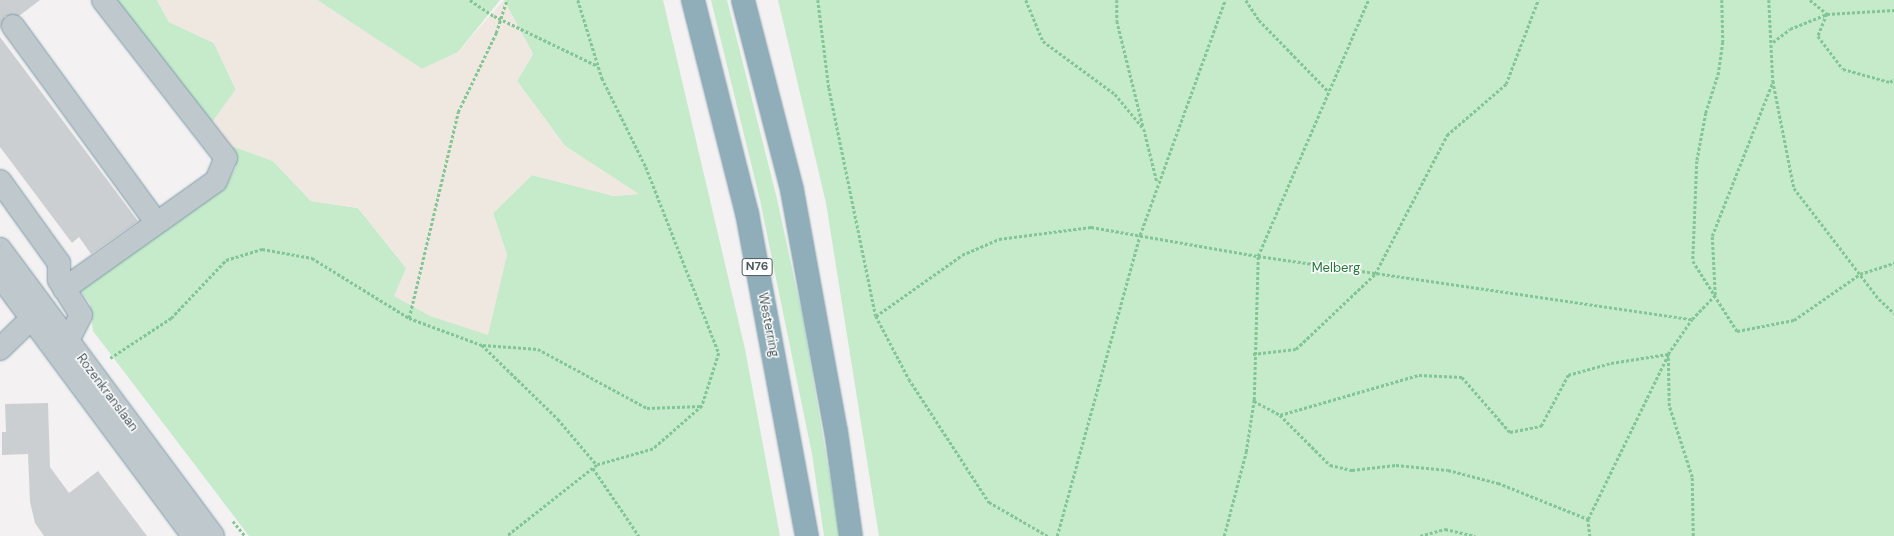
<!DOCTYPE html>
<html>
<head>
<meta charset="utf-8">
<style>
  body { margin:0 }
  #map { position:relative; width:1894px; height:536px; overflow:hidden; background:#f3f1f2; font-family:"DM Sans",sans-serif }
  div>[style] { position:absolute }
  .green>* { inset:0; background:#c5ebcb }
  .sand>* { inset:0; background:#efe8e1 }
  .building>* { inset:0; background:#cccfd2 }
  .path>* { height:2.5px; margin-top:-1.25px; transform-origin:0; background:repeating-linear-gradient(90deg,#81c694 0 3px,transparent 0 5px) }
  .roads { filter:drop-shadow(0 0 1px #7a99a6) drop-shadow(0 0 1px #7a99a6) }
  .minor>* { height:22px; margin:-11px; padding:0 11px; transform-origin:11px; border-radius:11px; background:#bfc8cc }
  .highway>* { height:22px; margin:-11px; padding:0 11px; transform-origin:11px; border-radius:11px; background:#8faeba }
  span { translate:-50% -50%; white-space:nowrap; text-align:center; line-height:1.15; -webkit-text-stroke:3px #fff; paint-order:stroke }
  .shield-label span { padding:1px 3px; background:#fff; border:1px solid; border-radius:3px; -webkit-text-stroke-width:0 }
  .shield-label { font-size:12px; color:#4b585d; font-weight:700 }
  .park-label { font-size:13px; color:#227739 }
  .street-label { font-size:13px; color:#4b585d }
</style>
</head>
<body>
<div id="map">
  <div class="green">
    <i style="clip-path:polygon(112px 0,157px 0,169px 22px,214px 43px,236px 90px,210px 125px)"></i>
    <i style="clip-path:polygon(317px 0,500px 0,458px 52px,422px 69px)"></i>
    <i style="clip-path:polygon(504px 0,663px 0,745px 349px,780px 536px,249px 536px,93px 331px,90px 304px,78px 287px,227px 184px,236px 167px,232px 146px,273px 161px,311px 201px,358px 208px,406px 268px,507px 255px,493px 213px,532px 175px,614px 196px,638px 194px,565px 146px,517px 81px,533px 54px)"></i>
    <i style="clip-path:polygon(711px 0,727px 0,777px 199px,802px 314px,840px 536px,824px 536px,812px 454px,760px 200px)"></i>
    <i style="clip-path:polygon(778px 0,1894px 0,1894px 536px,879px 536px,826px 203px)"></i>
  </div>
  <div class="sand">
    <i style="clip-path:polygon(157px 0,317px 0,422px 69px,458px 52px,504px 0,533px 54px,517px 81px,565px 146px,639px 194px,614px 196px,532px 175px,493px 213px,507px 255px,488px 335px,430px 316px,394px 296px,406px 268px,358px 208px,311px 201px,273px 161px,232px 146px,210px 125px,236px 89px,214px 43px,169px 22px)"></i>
  </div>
  <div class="building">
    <i style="clip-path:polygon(0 0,40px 0,19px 16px,5px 16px,0 30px)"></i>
    <i style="clip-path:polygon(0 37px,138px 221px,91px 254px,79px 237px,72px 243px,0 147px)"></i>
    <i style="clip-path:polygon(48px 403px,50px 467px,69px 493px,98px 471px,147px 536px,44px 536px,35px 523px,30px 502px,28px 454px,2px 455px,2px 432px,6px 432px,5px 404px)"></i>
  </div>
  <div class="path">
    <i style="left:470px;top:0;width:29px;rotate:34deg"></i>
    <i style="left:494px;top:16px;width:115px;rotate:25.7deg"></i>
    <i style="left:578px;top:0;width:82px;rotate:72.9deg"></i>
    <i style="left:602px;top:78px;width:99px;rotate:63.7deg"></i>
    <i style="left:646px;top:167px;width:200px;rotate:68.6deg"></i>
    <i style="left:719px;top:353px;width:56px;rotate:107.8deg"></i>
    <i style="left:702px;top:406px;width:65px;rotate:138.7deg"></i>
    <i style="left:653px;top:449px;width:58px;rotate:164.1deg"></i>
    <i style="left:818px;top:0;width:89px;rotate:82.9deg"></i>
    <i style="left:829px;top:88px;width:233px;rotate:78.4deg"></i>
    <i style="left:876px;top:316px;width:71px;rotate:62.4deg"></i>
    <i style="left:909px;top:379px;width:147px;rotate:57deg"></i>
    <i style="left:989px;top:502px;width:68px;rotate:30deg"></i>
    <i style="left:1026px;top:0;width:44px;rotate:67.5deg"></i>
    <i style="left:1043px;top:41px;width:89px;rotate:36.4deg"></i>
    <i style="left:1115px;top:94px;width:45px;rotate:50.4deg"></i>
    <i style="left:1144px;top:129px;width:55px;rotate:76.2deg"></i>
    <i style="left:1117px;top:0;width:21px;rotate:90deg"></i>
    <i style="left:1117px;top:21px;width:108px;rotate:76.1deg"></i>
    <i style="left:1246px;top:0;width:24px;rotate:57deg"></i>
    <i style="left:1259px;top:20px;width:99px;rotate:45.8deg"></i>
    <i style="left:1722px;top:0;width:42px;rotate:88.6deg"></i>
    <i style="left:1723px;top:42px;width:30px;rotate:98deg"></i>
    <i style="left:1719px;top:72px;width:43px;rotate:107.6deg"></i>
    <i style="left:1706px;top:113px;width:49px;rotate:100.6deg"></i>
    <i style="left:1697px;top:161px;width:100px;rotate:92.3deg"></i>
    <i style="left:1693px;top:261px;width:83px;rotate:57.8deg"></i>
    <i style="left:1737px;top:331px;width:58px;rotate:-10.9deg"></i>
    <i style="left:1794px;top:320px;width:80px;rotate:-34.9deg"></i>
    <i style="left:1860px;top:274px;width:36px;rotate:-18deg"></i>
    <i style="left:1769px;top:0;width:81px;rotate:87.2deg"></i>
    <i style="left:1773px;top:81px;width:109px;rotate:78.9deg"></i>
    <i style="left:1794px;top:188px;width:140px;rotate:52.6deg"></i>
    <i style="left:1879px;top:299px;width:21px;rotate:43deg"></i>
    <i style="left:1810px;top:0;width:22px;rotate:39deg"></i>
    <i style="left:1827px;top:14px;width:24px;rotate:112deg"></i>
    <i style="left:1818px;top:36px;width:41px;rotate:52.9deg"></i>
    <i style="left:1843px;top:69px;width:49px;rotate:15.5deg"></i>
    <i style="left:1890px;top:82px;width:5px;rotate:-37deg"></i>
    <i style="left:1773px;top:42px;width:21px;rotate:-37deg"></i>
    <i style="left:1790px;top:29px;width:40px;rotate:-22deg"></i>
    <i style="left:1827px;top:14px;width:67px;rotate:-3.4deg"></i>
    <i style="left:876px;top:316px;width:105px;rotate:-35.3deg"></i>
    <i style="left:962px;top:255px;width:40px;rotate:-23.4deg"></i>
    <i style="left:999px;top:239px;width:93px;rotate:-7.4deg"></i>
    <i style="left:1091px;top:227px;width:169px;rotate:9.9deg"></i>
    <i style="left:1258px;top:256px;width:439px;rotate:8.3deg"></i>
    <i style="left:409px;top:318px;width:212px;rotate:-76.6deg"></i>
    <i style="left:458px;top:112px;width:88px;rotate:-64.3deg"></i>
    <i style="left:496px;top:33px;width:35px;rotate:-72deg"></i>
    <i style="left:483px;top:345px;width:55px;rotate:4.2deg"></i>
    <i style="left:538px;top:349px;width:124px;rotate:28.4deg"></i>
    <i style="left:647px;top:408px;width:55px;rotate:-2.1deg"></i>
    <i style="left:1253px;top:354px;width:43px;rotate:-6.6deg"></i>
    <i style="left:1296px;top:349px;width:109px;rotate:-43.5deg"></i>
    <i style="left:1375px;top:274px;width:157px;rotate:-62.6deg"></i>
    <i style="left:1447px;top:135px;width:78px;rotate:-40.8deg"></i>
    <i style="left:1506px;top:84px;width:90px;rotate:-69.1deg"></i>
    <i style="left:110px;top:358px;width:73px;rotate:-33.3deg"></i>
    <i style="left:171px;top:318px;width:80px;rotate:-46.5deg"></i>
    <i style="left:226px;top:260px;width:38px;rotate:-17deg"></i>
    <i style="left:262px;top:249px;width:51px;rotate:10.2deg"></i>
    <i style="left:312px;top:258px;width:114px;rotate:31.7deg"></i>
    <i style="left:409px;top:318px;width:78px;rotate:20.3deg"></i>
    <i style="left:482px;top:345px;width:106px;rotate:44.2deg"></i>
    <i style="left:558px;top:419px;width:60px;rotate:49.7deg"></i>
    <i style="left:597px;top:465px;width:115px;rotate:141.7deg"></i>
    <i style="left:1254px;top:401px;width:30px;rotate:28deg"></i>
    <i style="left:1280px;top:415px;width:71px;rotate:45deg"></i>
    <i style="left:1330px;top:465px;width:23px;rotate:13deg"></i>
    <i style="left:1352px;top:470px;width:44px;rotate:-6.5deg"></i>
    <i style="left:1396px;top:465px;width:52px;rotate:5.5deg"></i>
    <i style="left:1448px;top:470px;width:52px;rotate:14.6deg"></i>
    <i style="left:1498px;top:483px;width:97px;rotate:21.8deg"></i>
    <i style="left:1588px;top:519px;width:17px;rotate:83deg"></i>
    <i style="left:1280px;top:415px;width:145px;rotate:-16.1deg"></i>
    <i style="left:1419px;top:375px;width:43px;rotate:2.7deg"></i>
    <i style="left:1462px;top:377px;width:73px;rotate:48.9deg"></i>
    <i style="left:1510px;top:432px;width:32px;rotate:-11deg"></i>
    <i style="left:1541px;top:426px;width:58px;rotate:-62.1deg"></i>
    <i style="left:1568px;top:375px;width:45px;rotate:-15.6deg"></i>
    <i style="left:1611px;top:363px;width:58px;rotate:-9deg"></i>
    <i style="left:593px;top:468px;width:82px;rotate:55.9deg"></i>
    <i style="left:1588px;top:519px;width:182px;rotate:-64deg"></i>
    <i style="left:233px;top:521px;width:19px;rotate:51deg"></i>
    <i style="left:1057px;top:536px;width:312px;rotate:-74.6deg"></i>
    <i style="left:1140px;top:235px;width:250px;rotate:-70.1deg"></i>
    <i style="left:1224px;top:536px;width:87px;rotate:-75.3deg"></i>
    <i style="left:1246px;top:452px;width:53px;rotate:-81.3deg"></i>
    <i style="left:1254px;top:400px;width:144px;rotate:-88.4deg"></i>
    <i style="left:1258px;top:256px;width:279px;rotate:-66.7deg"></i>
    <i style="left:1420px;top:536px;width:26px;rotate:-16deg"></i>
    <i style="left:1445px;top:529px;width:31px;rotate:13deg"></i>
    <i style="left:1693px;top:536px;width:59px;rotate:-91deg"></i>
    <i style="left:1692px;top:477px;width:75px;rotate:-107.9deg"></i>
    <i style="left:1669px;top:406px;width:52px;rotate:-91.1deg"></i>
    <i style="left:1668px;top:354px;width:42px;rotate:-55.6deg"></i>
    <i style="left:1692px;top:319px;width:33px;rotate:-46deg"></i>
    <i style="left:1715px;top:295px;width:59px;rotate:-92.9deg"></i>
    <i style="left:1712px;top:236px;width:167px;rotate:-68.5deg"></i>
  </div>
  <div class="roads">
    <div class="minor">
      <i style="left:13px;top:26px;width:243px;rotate:53.9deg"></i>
      <i style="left:0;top:181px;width:101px;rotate:54.3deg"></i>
      <i style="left:59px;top:263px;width:17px;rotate:90deg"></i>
      <i style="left:59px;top:280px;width:41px;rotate:57.8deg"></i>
      <i style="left:81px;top:315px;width:29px;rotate:117deg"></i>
      <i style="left:0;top:249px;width:357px;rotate:53.4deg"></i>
      <i style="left:0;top:276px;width:324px;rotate:53.4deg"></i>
      <i style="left:64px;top:289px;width:186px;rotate:-35.4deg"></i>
      <i style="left:216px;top:181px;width:25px;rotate:-67deg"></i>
      <i style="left:226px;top:158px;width:200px;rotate:-127.9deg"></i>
      <i style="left:0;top:349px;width:59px;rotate:-44.3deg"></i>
    </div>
    <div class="highway">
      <i style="left:693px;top:0;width:220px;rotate:75.8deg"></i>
      <i style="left:747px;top:213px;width:329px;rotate:79.5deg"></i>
      <i style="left:743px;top:0;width:196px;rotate:75.5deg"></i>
      <i style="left:792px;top:190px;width:245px;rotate:79.7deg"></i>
      <i style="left:836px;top:431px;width:106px;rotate:81.9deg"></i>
    </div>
  </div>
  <div class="shield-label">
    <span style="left:757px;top:267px">N76</span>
  </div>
  <div class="park-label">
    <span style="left:1336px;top:268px">Melberg</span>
  </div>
  <div class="street-label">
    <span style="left:768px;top:325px;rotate:79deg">Westerring</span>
    <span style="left:107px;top:393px;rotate:53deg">Rozenkranslaan</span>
  </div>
</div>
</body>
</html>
